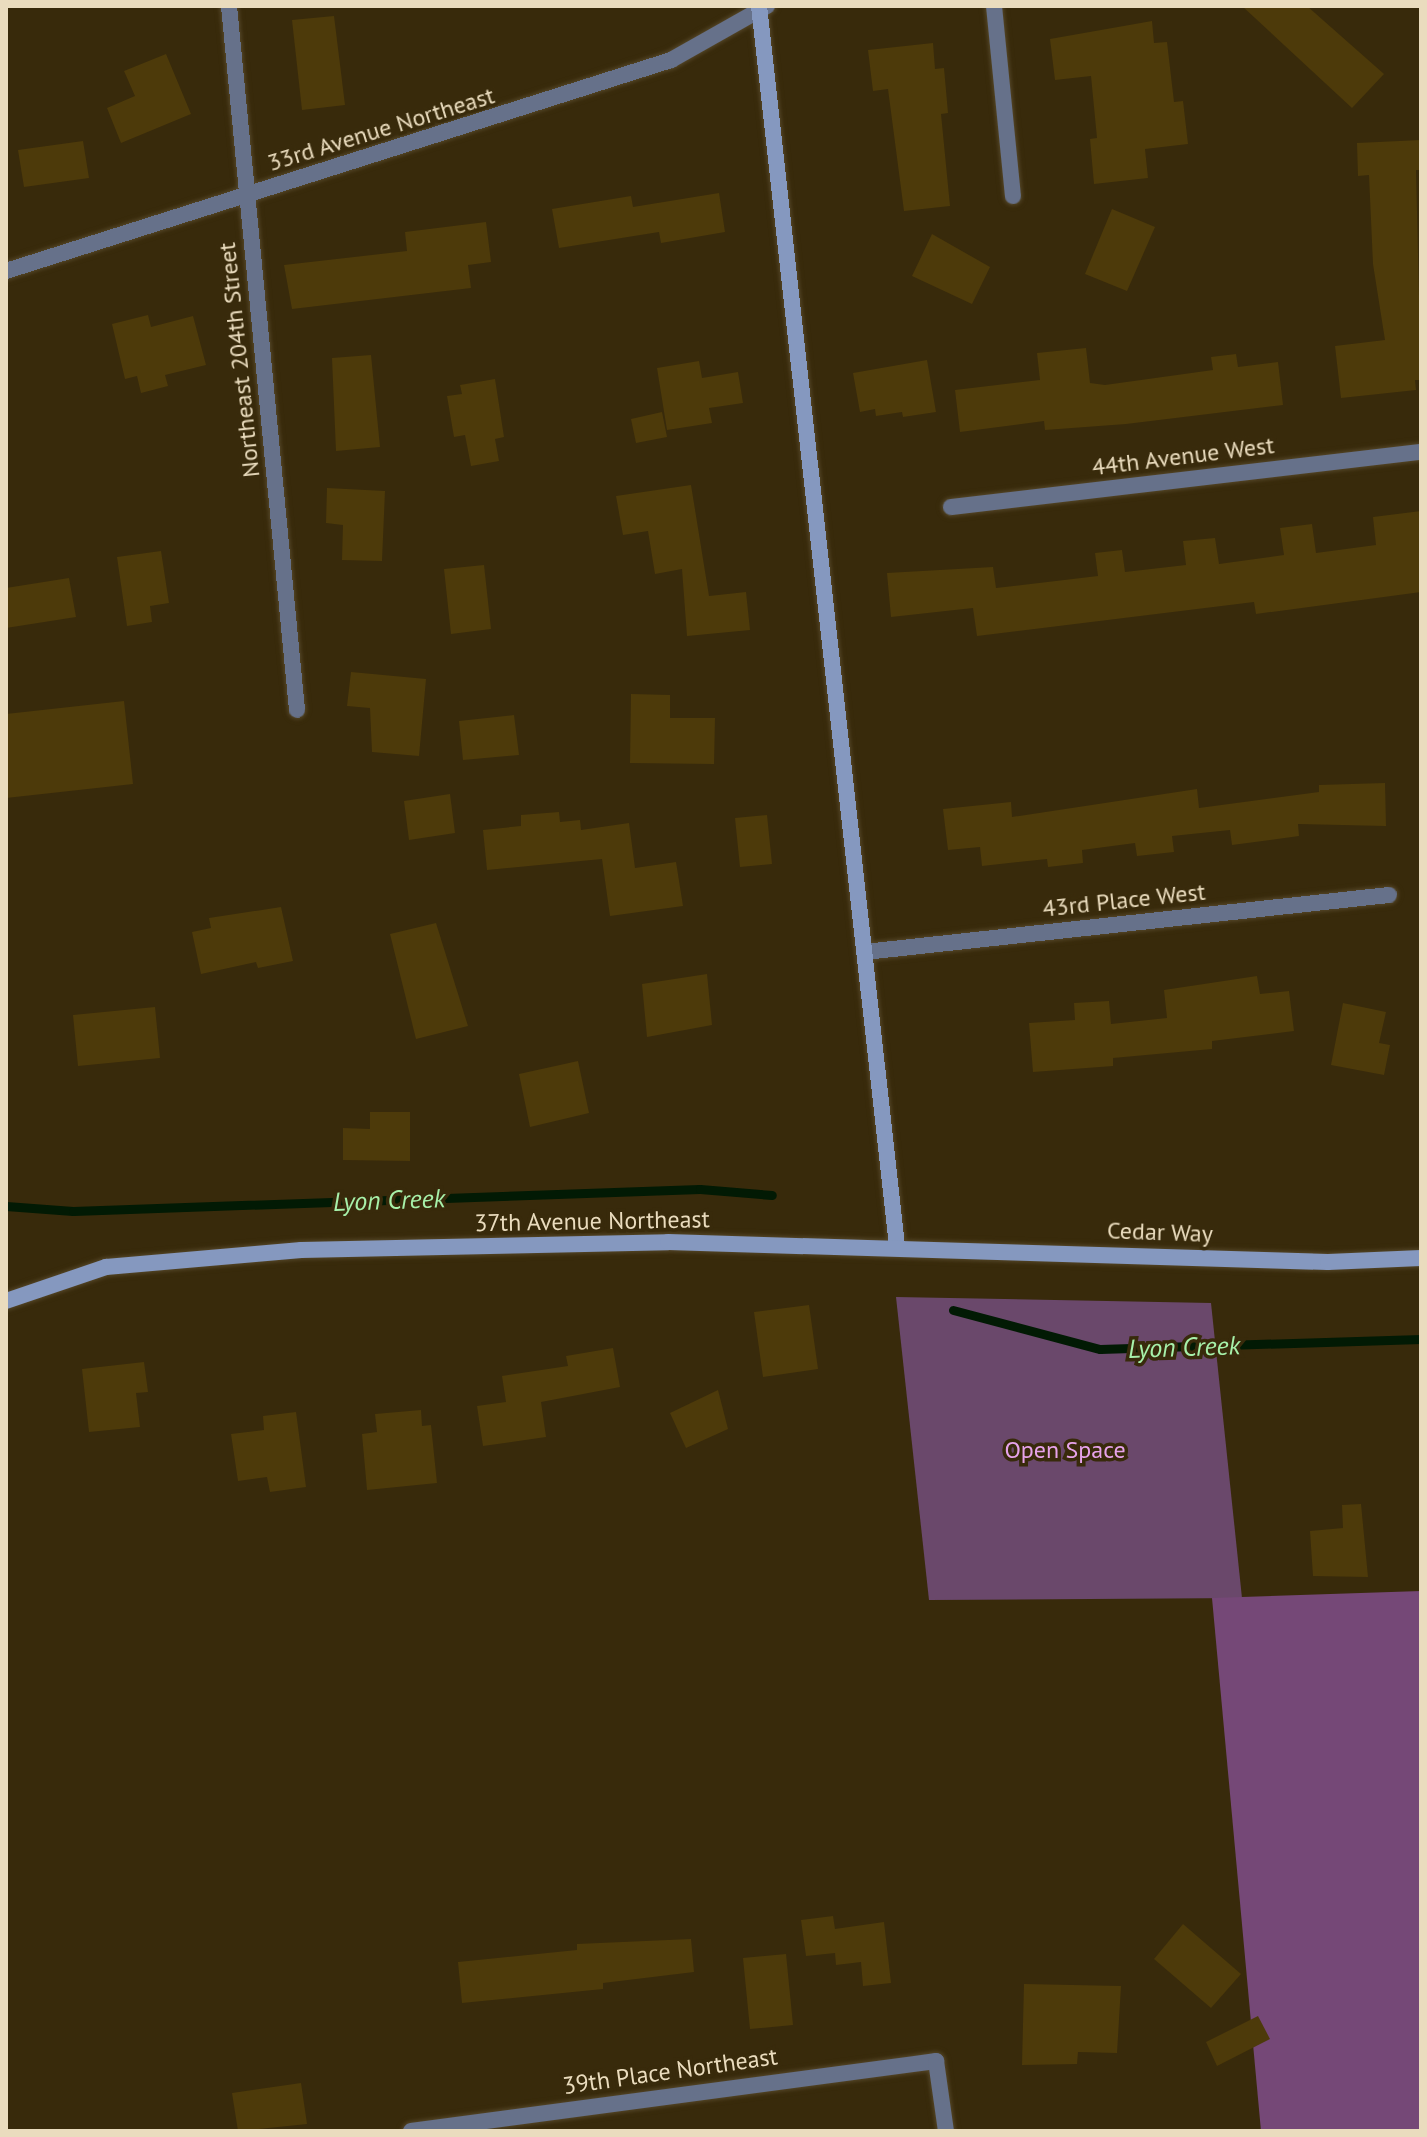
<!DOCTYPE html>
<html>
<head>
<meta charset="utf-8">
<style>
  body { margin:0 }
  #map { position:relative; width:1427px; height:2137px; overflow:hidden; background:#382a0b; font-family:"PT Sans",sans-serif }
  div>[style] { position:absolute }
  .green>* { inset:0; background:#6a486b }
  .forest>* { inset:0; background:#754877 }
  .stream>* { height:9px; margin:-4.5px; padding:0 4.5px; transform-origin:4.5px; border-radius:4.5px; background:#021a04 }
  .building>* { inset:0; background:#4d3a0a }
  .roads { filter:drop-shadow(0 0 2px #544628) drop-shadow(0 0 2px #544628) }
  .street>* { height:16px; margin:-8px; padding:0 8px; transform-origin:8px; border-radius:8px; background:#66718a }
  .secondary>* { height:16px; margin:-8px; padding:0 8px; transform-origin:8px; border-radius:8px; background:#8598bf }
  span { translate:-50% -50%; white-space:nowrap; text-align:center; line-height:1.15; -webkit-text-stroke:7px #382a0b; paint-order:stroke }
  .street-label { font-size:24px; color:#eadcbe }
  .park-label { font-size:24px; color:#e7a3ea }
  .water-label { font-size:26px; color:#a7f1aa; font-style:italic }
  .frame { position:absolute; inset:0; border:8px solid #eadcbe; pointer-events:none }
</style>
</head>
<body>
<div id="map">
  <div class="green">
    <i style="clip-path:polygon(896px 1297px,1211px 1303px,1242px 1598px,929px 1600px)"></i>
  </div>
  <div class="forest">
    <i style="clip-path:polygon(1421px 1591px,1421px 2131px,1261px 2131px,1212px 1598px)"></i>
  </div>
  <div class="stream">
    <i style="left:6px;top:1206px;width:67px;rotate:4.3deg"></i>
    <i style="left:73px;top:1211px;width:627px;rotate:-2.01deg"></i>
    <i style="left:700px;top:1189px;width:72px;rotate:4.8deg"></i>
    <i style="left:953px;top:1310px;width:152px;rotate:14.9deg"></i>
    <i style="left:1100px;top:1349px;width:321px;rotate:-1.8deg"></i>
  </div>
  <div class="building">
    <i style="clip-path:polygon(1242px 6px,1307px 6px,1384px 74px,1352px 108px)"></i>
    <i style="clip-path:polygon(334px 16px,345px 105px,302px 110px,292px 20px)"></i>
    <i style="clip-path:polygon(1152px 21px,1154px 43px,1167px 42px,1174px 102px,1183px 101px,1188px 144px,1145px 149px,1148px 178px,1094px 184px,1090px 139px,1097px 138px,1091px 76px,1055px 80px,1050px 39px)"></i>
    <i style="clip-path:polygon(933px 43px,935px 69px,944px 68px,948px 113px,941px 114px,950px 206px,904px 211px,888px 89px,873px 91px,868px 50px)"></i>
    <i style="clip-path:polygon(166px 54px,191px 114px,121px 143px,107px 108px,135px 96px,124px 71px)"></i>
    <i style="clip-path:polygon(1421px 140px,1421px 170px,1416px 170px,1421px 380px,1415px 380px,1416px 390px,1341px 398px,1335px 346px,1385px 340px,1373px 264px,1369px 175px,1358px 176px,1357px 143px)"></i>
    <i style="clip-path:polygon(83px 141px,89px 178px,24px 187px,18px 150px)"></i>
    <i style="clip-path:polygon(719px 193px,725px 232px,661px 243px,659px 232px,559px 248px,552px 209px,631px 196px,633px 207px)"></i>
    <i style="clip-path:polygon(1112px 209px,1155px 227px,1127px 291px,1085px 274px)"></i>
    <i style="clip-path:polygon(486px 222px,491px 262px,468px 265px,471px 288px,292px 309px,284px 265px,407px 251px,405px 232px)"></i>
    <i style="clip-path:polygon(932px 234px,990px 267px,972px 304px,912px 276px)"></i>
    <i style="clip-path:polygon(148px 315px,151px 327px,193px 316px,206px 365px,165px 375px,168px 386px,141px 393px,137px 376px,125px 379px,112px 324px)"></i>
    <i style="clip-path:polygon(1086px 348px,1090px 383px,1105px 385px,1213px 370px,1211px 357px,1236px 354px,1238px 367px,1278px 362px,1283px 405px,1126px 424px,1045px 430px,1044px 421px,960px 432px,955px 390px,1040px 380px,1037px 353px)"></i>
    <i style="clip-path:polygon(371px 355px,380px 447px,336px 451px,332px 358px)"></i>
    <i style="clip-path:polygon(927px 360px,936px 412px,903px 417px,902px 412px,876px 416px,875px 409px,860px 412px,853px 373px)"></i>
    <i style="clip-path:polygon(699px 361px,702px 378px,738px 372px,743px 403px,709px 408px,712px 423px,667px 430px,657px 368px)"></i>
    <i style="clip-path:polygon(495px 379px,504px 437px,495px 439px,499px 461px,471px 466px,465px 435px,454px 437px,447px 396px,462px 394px,460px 385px)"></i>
    <i style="clip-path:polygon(662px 412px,667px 437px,636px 443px,631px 419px)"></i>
    <i style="clip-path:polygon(691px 485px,709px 596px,746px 592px,750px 630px,687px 636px,682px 569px,655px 574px,648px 531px,623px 535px,616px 496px)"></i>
    <i style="clip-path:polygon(327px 488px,385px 491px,382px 561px,342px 560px,343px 525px,326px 523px)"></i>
    <i style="clip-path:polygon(1421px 511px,1421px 592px,1256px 614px,1254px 602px,977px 636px,973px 608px,891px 617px,887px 573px,993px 567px,996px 588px,1098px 576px,1095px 553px,1122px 550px,1125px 572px,1186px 565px,1183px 541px,1215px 538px,1219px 564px,1284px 555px,1280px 528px,1312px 524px,1316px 553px,1376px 545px,1373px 517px)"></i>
    <i style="clip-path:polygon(161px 551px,169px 603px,150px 606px,152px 622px,127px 626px,117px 557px)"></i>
    <i style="clip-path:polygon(484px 565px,491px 629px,451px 634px,444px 569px)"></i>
    <i style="clip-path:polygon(69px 578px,76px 617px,6px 628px,6px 588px)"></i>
    <i style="clip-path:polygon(351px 672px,426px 679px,419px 756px,372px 752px,370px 708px,347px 706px)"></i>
    <i style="clip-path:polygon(631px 694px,670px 695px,670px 718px,715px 718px,714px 764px,630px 763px)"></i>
    <i style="clip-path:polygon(124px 701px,133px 784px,6px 798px,6px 714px)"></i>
    <i style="clip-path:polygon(514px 715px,519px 755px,463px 760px,459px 721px)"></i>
    <i style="clip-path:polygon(1385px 783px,1386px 826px,1298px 824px,1299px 836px,1232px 845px,1230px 830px,1172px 836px,1174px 852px,1137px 856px,1135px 843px,1082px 850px,1083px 863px,1048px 867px,1047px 859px,982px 866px,980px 847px,948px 850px,943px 809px,1011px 802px,1012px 817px,1197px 789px,1199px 808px,1319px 792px,1319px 785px)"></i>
    <i style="clip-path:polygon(450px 794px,455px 833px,409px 840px,404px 801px)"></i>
    <i style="clip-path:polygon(559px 812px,560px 822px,580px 820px,581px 830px,629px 823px,635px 868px,676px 862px,683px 906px,610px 916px,602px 859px,487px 870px,483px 830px,521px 826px,521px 815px)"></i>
    <i style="clip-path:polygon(767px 815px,772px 864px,740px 867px,735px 818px)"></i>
    <i style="clip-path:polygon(281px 907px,293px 961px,258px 968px,256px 962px,201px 974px,192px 932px,211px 928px,209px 918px)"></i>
    <i style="clip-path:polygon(436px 923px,468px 1026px,416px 1039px,390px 934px)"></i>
    <i style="clip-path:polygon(707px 974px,712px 1025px,647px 1037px,642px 984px)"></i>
    <i style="clip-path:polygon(1257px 976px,1260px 994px,1289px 991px,1294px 1031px,1212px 1041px,1212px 1049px,1113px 1058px,1113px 1066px,1033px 1072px,1029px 1023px,1075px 1020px,1074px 1003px,1109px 1001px,1111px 1024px,1167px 1018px,1164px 990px)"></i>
    <i style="clip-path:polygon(1343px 1003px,1386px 1012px,1379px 1043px,1390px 1045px,1384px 1075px,1331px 1065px)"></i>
    <i style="clip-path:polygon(155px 1007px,160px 1058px,78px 1066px,73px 1015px)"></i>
    <i style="clip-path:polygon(578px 1061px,589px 1113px,530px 1127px,519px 1074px)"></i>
    <i style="clip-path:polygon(370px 1112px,410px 1112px,410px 1161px,343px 1160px,343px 1128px,370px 1129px)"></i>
    <i style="clip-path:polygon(809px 1305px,818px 1369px,763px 1377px,754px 1312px)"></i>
    <i style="clip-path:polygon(613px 1348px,620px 1387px,541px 1402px,546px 1437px,483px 1446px,477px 1406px,506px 1402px,502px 1376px,568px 1366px,566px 1356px)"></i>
    <i style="clip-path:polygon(144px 1362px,148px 1392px,136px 1393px,140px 1427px,89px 1432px,82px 1369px)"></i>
    <i style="clip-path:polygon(718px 1390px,728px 1429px,686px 1448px,670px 1413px)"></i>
    <i style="clip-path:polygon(421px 1410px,422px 1426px,431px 1425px,437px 1483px,367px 1490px,362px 1434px,377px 1432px,375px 1414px)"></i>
    <i style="clip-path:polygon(296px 1412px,306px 1487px,270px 1492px,267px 1477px,238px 1481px,231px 1434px,264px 1430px,263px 1416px)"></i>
    <i style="clip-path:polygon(1361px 1504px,1368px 1577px,1313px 1576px,1310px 1531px,1343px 1528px,1342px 1505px)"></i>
    <i style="clip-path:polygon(833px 1916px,835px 1929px,884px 1922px,891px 1983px,863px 1986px,861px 1962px,836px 1965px,835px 1953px,806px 1956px,801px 1920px)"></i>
    <i style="clip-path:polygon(1183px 1924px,1241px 1974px,1211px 2008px,1154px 1959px)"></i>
    <i style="clip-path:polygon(691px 1939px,694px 1972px,603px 1983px,603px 1989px,462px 2003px,458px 1962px,577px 1950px,577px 1944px)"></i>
    <i style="clip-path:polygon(786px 1954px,793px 2025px,750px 2029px,743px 1958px)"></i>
    <i style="clip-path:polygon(1024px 1984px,1121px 1986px,1117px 2053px,1078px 2052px,1077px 2064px,1022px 2065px)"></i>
    <i style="clip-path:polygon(1258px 2016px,1270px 2039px,1217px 2066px,1206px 2042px)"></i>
    <i style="clip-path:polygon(301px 2083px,307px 2124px,238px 2131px,232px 2093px)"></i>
  </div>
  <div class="roads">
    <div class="street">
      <i style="left:229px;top:6px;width:707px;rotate:84.48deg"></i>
      <i style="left:994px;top:6px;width:191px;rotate:84.3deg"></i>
      <i style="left:6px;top:271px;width:698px;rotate:-17.6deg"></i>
      <i style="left:671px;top:60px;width:110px;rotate:-29.4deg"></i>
      <i style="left:951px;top:507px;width:473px;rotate:-6.7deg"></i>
      <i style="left:865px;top:952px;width:527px;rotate:-6.21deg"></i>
      <i style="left:411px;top:2131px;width:530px;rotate:-7.59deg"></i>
      <i style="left:936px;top:2061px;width:71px;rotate:81.9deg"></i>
    </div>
    <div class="secondary">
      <i style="left:759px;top:6px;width:1248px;rotate:83.65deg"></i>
      <i style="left:6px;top:1301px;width:106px;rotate:-18.8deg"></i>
      <i style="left:106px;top:1267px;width:196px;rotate:-5deg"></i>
      <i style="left:301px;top:1250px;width:367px;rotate:-1.2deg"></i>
      <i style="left:668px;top:1242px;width:660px;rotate:1.74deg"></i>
      <i style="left:1328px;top:1262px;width:93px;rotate:-2.5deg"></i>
    </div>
  </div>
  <div class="street-label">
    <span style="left:381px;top:129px;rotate:-17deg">33rd Avenue Northeast</span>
    <span style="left:239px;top:360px;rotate:-96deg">Northeast 204th Street</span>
    <span style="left:1183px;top:456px;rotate:-7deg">44th Avenue West</span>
    <span style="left:1124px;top:900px;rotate:-6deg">43rd Place West</span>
    <span style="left:592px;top:1221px;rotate:-1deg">37th Avenue Northeast</span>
    <span style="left:1160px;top:1232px;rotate:2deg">Cedar Way</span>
    <span style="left:670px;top:2071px;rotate:-8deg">39th Place Northeast</span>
  </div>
  <div class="park-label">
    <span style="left:1065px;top:1450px">Open Space</span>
  </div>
  <div class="water-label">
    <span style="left:389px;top:1200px;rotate:-2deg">Lyon Creek</span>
    <span style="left:1184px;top:1347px;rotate:-2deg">Lyon Creek</span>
  </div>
  <div class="frame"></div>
</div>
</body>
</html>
